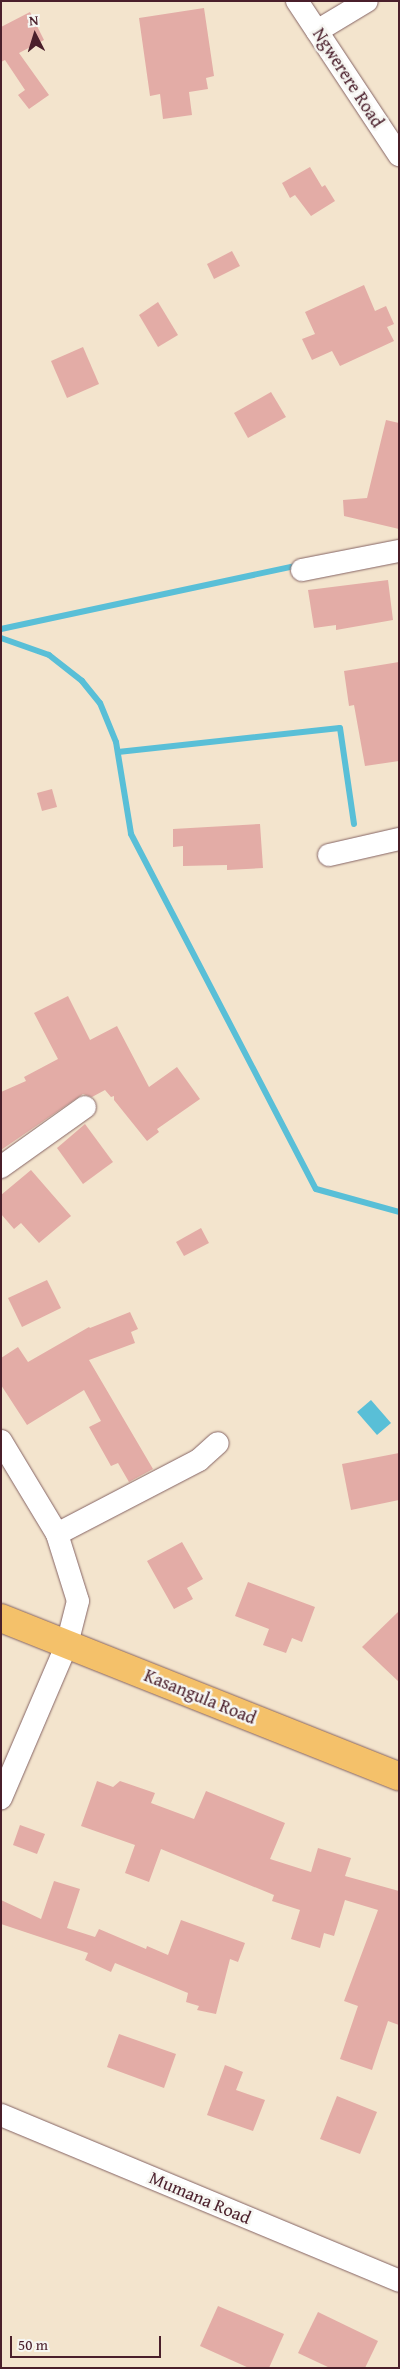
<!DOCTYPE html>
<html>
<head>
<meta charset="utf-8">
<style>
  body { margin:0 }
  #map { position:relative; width:400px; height:2369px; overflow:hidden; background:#f3e4cd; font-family:"Gentium Book Plus",serif }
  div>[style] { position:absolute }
  .water>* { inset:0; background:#59bfd7 }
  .stream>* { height:6px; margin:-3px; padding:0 3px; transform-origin:3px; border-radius:3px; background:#59bfd7 }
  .building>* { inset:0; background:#e3aca6 }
  .roads { filter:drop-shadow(0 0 1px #856464) drop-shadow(0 0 1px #856464) }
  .minor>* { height:22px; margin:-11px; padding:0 11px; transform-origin:11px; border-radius:11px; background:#fff }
  .major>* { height:28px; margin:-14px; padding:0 14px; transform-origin:14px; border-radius:14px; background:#f4c16a }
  span { translate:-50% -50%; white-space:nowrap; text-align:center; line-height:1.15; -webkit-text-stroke:5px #f6f6f2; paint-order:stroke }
  .street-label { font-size:18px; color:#4a1f2b }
  .frame { position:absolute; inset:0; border:2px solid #4a1f2b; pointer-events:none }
  .north { position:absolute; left:10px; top:10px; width:50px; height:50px; -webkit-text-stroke:4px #f6f6f2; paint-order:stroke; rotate:355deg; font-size:14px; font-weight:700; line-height:20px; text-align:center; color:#4a1f2b }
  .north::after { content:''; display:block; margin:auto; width:18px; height:22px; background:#4a1f2b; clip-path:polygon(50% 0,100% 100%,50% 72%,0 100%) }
  .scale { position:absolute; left:10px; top:2336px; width:151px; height:22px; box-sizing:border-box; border:2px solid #4a1f2b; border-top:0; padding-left:6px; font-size:15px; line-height:18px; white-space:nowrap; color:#4a1f2b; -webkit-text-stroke:4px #f6f6f2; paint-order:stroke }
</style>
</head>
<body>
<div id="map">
  <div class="water">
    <i style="clip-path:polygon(371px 1400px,391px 1423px,377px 1435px,357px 1412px)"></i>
  </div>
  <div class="stream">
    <i style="left:1px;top:629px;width:305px;rotate:-12.1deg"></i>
    <i style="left:1px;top:638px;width:51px;rotate:19.5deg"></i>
    <i style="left:49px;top:655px;width:42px;rotate:38.2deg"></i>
    <i style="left:82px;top:681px;width:28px;rotate:51deg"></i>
    <i style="left:100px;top:703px;width:42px;rotate:67.7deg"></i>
    <i style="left:116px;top:742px;width:93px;rotate:80.7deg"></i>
    <i style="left:131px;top:834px;width:400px;rotate:62.5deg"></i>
    <i style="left:316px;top:1189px;width:86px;rotate:15.5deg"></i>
    <i style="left:118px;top:752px;width:223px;rotate:-6.2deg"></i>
    <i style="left:340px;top:728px;width:97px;rotate:81.7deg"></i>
  </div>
  <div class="building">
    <i style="clip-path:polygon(204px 8px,214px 76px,206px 78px,208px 89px,189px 92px,192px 115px,163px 119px,160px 94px,150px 96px,139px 18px)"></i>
    <i style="clip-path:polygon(30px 12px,44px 40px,19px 53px,49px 95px,29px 109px,18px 95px,25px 90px,5px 60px,1px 62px,1px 27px)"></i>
    <i style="clip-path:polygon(310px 167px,322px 187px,325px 185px,335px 201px,311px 216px,295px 195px,290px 198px,282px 183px)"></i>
    <i style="clip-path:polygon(232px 251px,240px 266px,214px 279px,207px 264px)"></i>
    <i style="clip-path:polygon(364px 285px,375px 311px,386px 306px,394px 324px,387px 327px,394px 341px,340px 366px,332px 351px,312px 360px,302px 339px,315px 334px,305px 312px)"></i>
    <i style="clip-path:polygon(158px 302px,178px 335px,158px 347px,139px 315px)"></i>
    <i style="clip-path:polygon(83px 347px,99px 384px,67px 398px,51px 361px)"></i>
    <i style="clip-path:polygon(271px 392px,286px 417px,248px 438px,234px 413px)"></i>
    <i style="clip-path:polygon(386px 420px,399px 423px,399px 529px,344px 516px,343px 500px,367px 498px)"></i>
    <i style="clip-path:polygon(388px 580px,393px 620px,336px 630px,336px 625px,314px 628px,308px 590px)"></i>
    <i style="clip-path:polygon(399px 662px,399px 761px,365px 766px,354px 705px,349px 706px,344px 671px)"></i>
    <i style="clip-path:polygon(52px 789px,57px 807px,42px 811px,37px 793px)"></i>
    <i style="clip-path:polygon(260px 824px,263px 868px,227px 870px,227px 865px,183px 866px,183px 846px,173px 847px,173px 829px)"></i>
    <i style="clip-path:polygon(68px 996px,90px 1040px,117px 1026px,149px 1087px,177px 1067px,200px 1099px,157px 1129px,159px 1132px,147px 1141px,114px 1100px,114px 1096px,111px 1097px,105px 1090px,92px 1097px,83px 1094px,1px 1150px,1px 1092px,26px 1081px,24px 1077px,58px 1059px,34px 1013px)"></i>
    <i style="clip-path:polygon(85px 1124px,113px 1162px,83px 1184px,57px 1148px)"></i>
    <i style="clip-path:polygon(31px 1170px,71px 1216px,39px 1243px,21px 1223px,14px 1229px,1px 1214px,1px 1195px)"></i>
    <i style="clip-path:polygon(201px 1228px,209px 1243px,184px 1256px,176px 1242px)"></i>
    <i style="clip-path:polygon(47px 1280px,61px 1308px,22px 1327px,8px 1298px)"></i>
    <i style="clip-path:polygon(130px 1312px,138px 1329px,131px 1332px,135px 1343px,89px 1360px,153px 1469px,129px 1482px,118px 1463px,111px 1466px,89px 1427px,101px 1421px,84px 1390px,27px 1425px,1px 1385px,1px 1358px,18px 1347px,28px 1362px,89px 1327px,90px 1328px)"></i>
    <i style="clip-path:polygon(399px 1453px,399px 1500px,351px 1510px,342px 1464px)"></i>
    <i style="clip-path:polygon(182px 1542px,203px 1579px,187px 1588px,193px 1599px,174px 1609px,147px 1561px)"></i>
    <i style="clip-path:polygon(248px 1582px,315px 1607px,302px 1642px,292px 1638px,286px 1653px,263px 1645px,269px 1629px,235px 1616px)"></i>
    <i style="clip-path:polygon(399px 1611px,399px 1682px,362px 1647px)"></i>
    <i style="clip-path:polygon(97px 1781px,113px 1787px,120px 1781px,155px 1793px,151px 1803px,194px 1819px,206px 1791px,285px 1823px,270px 1859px,311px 1872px,318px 1848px,351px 1858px,345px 1876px,399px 1891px,399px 2025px,388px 2021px,372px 2070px,340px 2059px,358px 2006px,344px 2001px,378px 1910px,345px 1900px,334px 1936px,324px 1933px,320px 1948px,291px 1939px,300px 1910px,272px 1901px,274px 1895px,161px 1849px,149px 1882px,125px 1873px,135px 1845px,81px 1826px)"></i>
    <i style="clip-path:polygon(20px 1825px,45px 1834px,37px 1854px,13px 1845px)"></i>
    <i style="clip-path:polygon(54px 1881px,80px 1889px,67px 1928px,95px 1937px,99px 1929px,146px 1949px,147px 1946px,168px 1955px,181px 1920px,245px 1943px,238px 1962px,230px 1959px,216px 2014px,197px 2010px,199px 2006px,186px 2002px,188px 1993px,115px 1963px,111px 1972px,85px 1960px,88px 1953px,1px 1924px,1px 1900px,41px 1919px)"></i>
    <i style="clip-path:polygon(119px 2034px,176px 2054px,164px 2088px,107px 2067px)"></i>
    <i style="clip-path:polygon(225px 2065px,243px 2072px,236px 2090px,265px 2100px,253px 2131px,207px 2115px)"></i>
    <i style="clip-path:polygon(337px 2096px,377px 2112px,360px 2154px,320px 2139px)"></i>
    <i style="clip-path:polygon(218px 2306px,284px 2334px,269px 2368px,249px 2368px,200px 2346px)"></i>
    <i style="clip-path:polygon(318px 2312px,378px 2341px,365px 2368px,330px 2368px,298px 2353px)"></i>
  </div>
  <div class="roads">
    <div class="minor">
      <i style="left:297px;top:1px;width:185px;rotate:56.5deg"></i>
      <i style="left:317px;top:31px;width:58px;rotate:-31deg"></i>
      <i style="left:302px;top:570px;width:99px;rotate:-11.1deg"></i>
      <i style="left:329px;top:855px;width:72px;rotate:-12.9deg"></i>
      <i style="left:1px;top:1167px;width:103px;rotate:-35.5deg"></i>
      <i style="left:1px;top:1441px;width:109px;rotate:58.9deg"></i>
      <i style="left:57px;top:1534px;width:70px;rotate:72.6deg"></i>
      <i style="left:78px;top:1601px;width:44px;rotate:104.3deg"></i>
      <i style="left:67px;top:1644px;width:168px;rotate:113.2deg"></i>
      <i style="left:57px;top:1534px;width:160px;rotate:-27.5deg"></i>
      <i style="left:199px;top:1460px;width:25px;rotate:-42deg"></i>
      <i style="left:1px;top:2115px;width:431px;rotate:22.6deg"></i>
    </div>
    <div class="major">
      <i style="left:1px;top:1618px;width:428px;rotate:21.7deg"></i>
    </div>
  </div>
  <div class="street-label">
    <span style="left:348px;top:78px;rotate:57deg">Ngwerere Road</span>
    <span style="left:200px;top:1697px;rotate:22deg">Kasangula Road</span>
    <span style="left:200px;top:2198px;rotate:23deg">Mumana Road</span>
  </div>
  <div class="frame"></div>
  <div class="north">N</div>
  <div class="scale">50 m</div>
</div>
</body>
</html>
